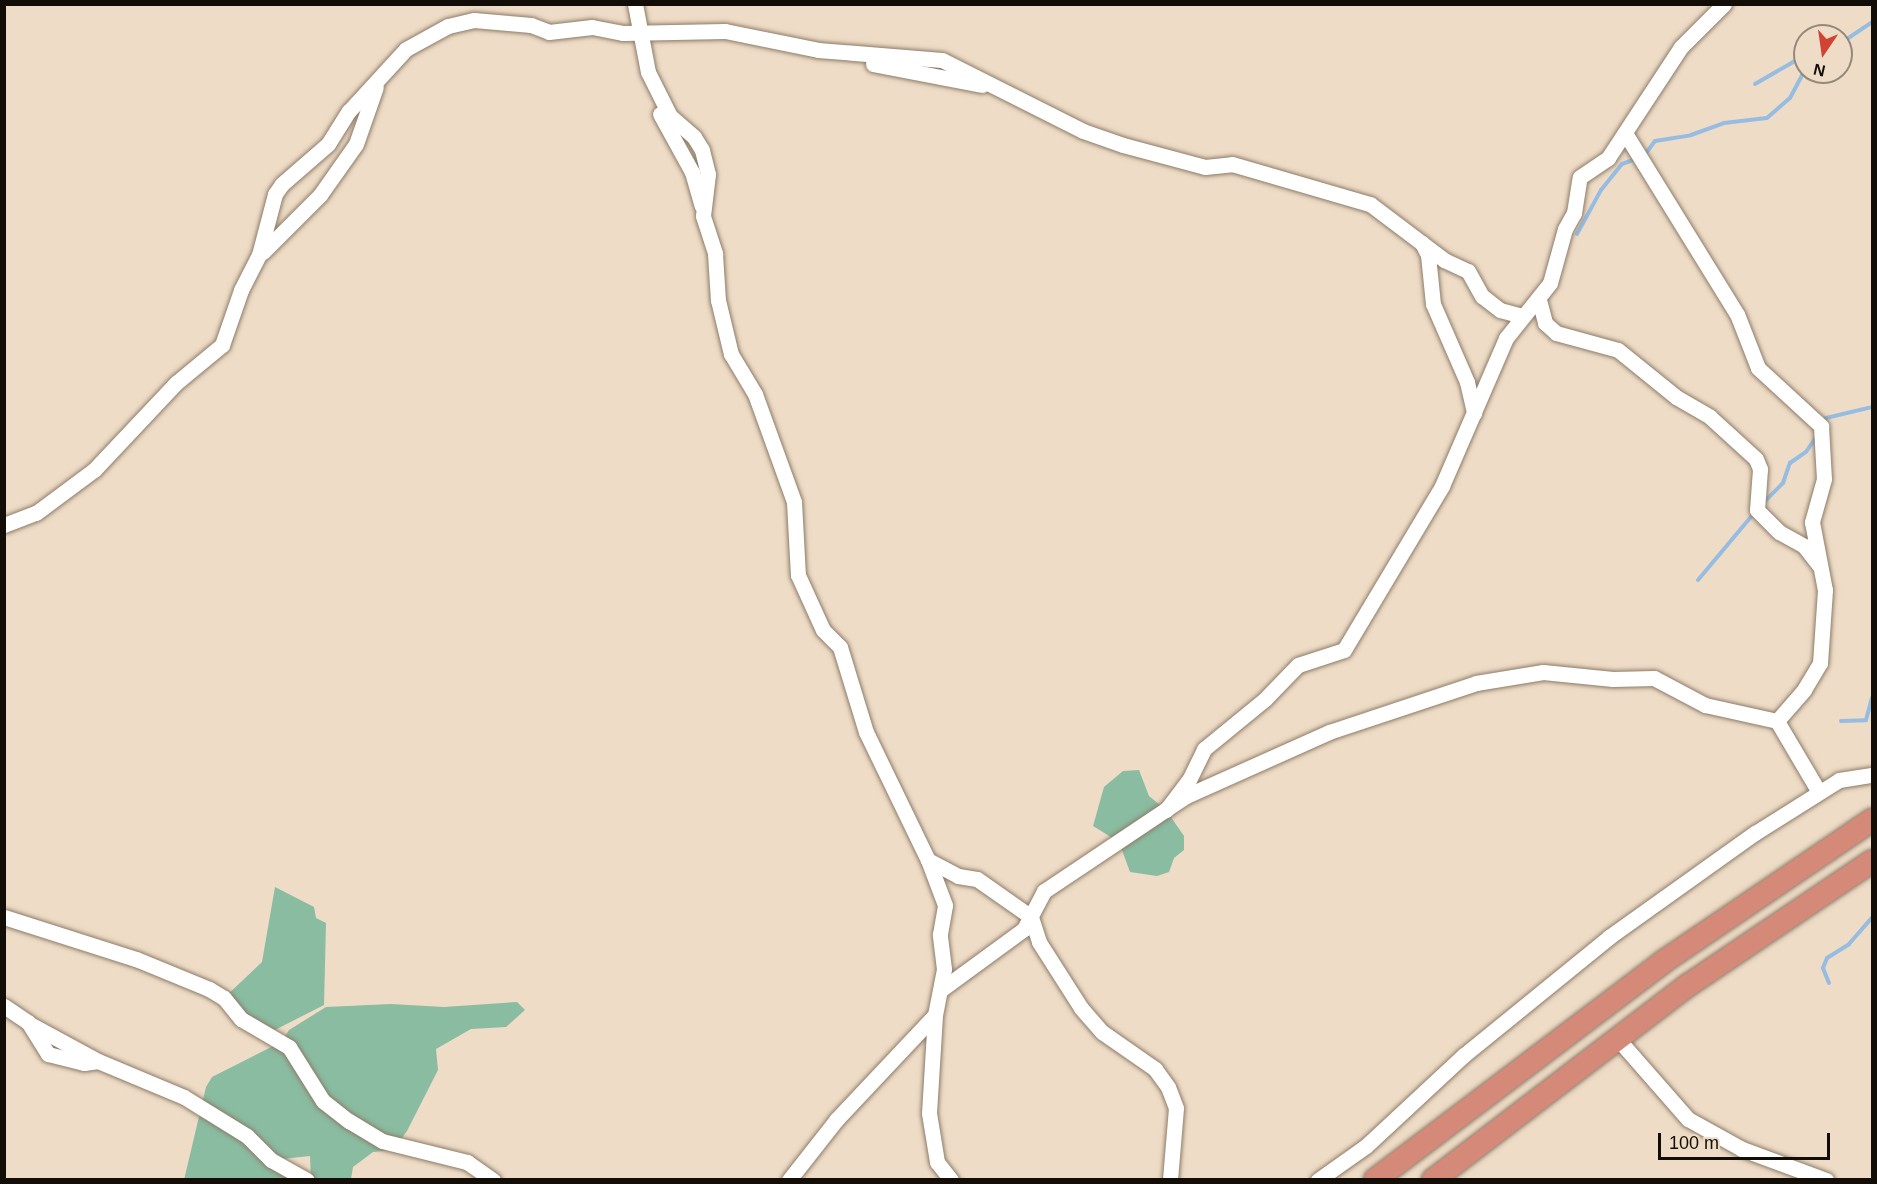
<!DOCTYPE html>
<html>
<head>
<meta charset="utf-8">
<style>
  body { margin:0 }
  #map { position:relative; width:1877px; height:1184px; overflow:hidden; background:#eedcc6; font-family:Arial,sans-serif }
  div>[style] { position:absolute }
  .forest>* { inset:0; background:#89bca1 }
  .stream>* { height:4px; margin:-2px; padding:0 2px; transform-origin:2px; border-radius:2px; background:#96bde1 }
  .roads { filter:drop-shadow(0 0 2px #8d7c69) drop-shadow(0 0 2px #8d7c69) }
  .minor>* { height:15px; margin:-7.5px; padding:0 7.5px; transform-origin:7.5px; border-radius:7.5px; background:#fff }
  .highway>* { height:22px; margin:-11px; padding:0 11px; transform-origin:11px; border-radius:11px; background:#d58979 }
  span { translate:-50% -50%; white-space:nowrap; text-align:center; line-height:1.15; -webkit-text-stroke:4.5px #eedcc6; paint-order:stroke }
  .frame { position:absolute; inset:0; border:6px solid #130d07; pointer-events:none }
  .north { position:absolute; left:1793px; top:24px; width:60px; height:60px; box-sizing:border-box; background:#eedcc6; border:2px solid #96897a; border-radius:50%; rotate:193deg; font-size:16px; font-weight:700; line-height:24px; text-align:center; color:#130d07 }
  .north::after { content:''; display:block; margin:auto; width:21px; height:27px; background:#d14434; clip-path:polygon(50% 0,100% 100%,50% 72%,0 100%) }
  .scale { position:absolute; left:1658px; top:1133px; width:172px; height:27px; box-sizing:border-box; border:3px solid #130d07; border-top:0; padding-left:8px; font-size:18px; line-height:21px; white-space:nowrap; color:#130d07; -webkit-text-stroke:4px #eedcc6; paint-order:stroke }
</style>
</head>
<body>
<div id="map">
  <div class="forest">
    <i style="clip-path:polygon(1139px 770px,1149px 796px,1166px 810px,1184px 836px,1184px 850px,1174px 858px,1169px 872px,1157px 876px,1130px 872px,1119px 842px,1093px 826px,1104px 787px,1123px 771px)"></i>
    <i style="clip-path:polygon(275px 887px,314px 907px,316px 918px,326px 923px,324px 1005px,267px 1034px,224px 998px,262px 962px)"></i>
    <i style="clip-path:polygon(517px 1002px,525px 1010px,506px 1027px,471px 1029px,436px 1049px,438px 1070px,407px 1131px,393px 1150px,373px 1152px,353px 1167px,351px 1179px,311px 1179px,310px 1156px,272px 1160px,294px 1179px,184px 1180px,206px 1087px,212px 1077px,281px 1042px,289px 1030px,326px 1007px,391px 1004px,444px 1007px)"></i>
  </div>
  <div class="stream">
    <i style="left:1841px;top:43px;width:37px;rotate:-34deg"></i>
    <i style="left:1755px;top:84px;width:46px;rotate:-29.9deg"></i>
    <i style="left:1795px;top:61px;width:10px;rotate:-6deg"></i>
    <i style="left:1643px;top:157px;width:20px;rotate:-53deg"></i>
    <i style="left:1655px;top:141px;width:36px;rotate:-9deg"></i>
    <i style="left:1691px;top:135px;width:35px;rotate:-20deg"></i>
    <i style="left:1724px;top:123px;width:43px;rotate:-6.6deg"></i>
    <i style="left:1767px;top:118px;width:30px;rotate:-41deg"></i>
    <i style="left:1790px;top:98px;width:32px;rotate:-62deg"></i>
    <i style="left:1577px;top:234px;width:50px;rotate:-61.4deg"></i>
    <i style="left:1601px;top:190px;width:33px;rotate:-51deg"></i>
    <i style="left:1622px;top:164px;width:15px;rotate:-20deg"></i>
    <i style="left:1824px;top:422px;width:4px;rotate:-63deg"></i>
    <i style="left:1826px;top:418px;width:47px;rotate:-13.4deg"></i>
    <i style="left:1762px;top:504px;width:30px;rotate:-45deg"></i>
    <i style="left:1783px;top:483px;width:21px;rotate:-71deg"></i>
    <i style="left:1790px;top:463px;width:19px;rotate:-35deg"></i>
    <i style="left:1806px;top:452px;width:18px;rotate:-56deg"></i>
    <i style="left:1698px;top:580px;width:89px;rotate:-50deg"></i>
    <i style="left:1841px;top:721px;width:25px;rotate:-2deg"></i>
    <i style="left:1866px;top:720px;width:23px;rotate:-75deg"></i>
    <i style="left:1829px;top:983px;width:16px;rotate:-112deg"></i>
    <i style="left:1823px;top:968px;width:11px;rotate:-68deg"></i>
    <i style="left:1827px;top:958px;width:26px;rotate:-32deg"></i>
    <i style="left:1849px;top:944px;width:35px;rotate:-49deg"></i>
  </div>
  <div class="roads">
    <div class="minor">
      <i style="left:635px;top:4px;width:69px;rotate:79.2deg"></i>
      <i style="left:648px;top:72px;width:49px;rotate:63.4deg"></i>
      <i style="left:670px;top:116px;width:32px;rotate:41deg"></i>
      <i style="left:694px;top:137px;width:15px;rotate:58deg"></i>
      <i style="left:702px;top:150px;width:25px;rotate:76deg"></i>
      <i style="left:708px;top:174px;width:42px;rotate:96.8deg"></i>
      <i style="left:703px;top:216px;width:40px;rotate:72deg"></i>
      <i style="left:715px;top:254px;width:46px;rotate:86.3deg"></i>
      <i style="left:718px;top:300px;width:56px;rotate:76.5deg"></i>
      <i style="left:731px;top:354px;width:47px;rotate:59deg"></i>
      <i style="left:755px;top:394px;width:115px;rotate:70.1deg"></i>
      <i style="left:794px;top:502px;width:73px;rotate:86.9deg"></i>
      <i style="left:798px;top:575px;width:60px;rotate:65.6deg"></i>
      <i style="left:823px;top:630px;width:24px;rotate:45deg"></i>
      <i style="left:840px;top:647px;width:89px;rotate:73deg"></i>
      <i style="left:866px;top:732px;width:142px;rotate:64.2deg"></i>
      <i style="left:928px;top:860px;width:34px;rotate:28deg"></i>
      <i style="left:958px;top:876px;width:19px;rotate:9deg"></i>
      <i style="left:977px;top:879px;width:66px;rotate:35.1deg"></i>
      <i style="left:1031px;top:917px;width:26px;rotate:72deg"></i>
      <i style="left:1039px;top:942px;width:78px;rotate:57.5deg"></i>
      <i style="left:1081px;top:1008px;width:32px;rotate:49deg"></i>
      <i style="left:1102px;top:1032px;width:65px;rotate:34.9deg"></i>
      <i style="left:1155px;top:1069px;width:22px;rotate:54deg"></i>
      <i style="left:1168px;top:1087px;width:22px;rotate:69deg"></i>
      <i style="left:1176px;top:1108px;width:72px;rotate:94.8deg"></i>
      <i style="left:873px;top:64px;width:111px;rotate:10.9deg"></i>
      <i style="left:660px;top:114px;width:66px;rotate:61.1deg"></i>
      <i style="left:692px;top:172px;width:35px;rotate:74deg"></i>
      <i style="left:1625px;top:133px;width:213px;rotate:58.3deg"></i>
      <i style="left:1737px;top:314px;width:58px;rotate:68.7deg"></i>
      <i style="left:1758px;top:368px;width:86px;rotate:42.6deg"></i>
      <i style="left:1821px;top:426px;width:53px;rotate:86.8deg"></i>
      <i style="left:1824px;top:479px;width:45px;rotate:105.6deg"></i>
      <i style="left:1812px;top:522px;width:69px;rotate:79.2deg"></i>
      <i style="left:1825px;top:590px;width:73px;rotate:93.9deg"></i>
      <i style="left:1820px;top:663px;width:31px;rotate:121deg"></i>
      <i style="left:1804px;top:690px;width:41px;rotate:131.1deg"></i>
      <i style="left:1777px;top:721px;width:82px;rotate:59.4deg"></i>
      <i style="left:1422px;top:243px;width:13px;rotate:63deg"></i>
      <i style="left:1428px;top:255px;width:49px;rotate:84.2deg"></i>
      <i style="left:1433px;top:304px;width:85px;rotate:66.4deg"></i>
      <i style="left:1467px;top:382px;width:32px;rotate:77deg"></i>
      <i style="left:263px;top:252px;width:81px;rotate:-45deg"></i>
      <i style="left:320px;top:195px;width:62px;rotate:-54.8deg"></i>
      <i style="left:356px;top:144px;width:60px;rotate:-70.7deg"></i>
      <i style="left:1539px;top:300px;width:24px;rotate:75deg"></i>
      <i style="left:1545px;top:323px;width:15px;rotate:42deg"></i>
      <i style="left:1556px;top:333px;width:64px;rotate:15.3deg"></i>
      <i style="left:1618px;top:350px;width:75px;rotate:39deg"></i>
      <i style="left:1676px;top:397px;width:39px;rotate:30deg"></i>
      <i style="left:1710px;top:417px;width:62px;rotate:42.4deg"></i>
      <i style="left:1756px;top:459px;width:11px;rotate:68deg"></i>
      <i style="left:1760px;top:469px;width:41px;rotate:94.2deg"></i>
      <i style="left:1757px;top:510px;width:31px;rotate:45deg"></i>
      <i style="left:1779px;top:532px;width:29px;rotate:29deg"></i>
      <i style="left:1804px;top:546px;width:24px;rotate:52deg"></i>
      <i style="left:4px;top:525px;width:34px;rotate:-21deg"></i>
      <i style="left:36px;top:513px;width:72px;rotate:-36.6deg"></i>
      <i style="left:94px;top:470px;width:120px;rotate:-46.7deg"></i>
      <i style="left:176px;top:383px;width:60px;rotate:-39.6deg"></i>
      <i style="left:222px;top:345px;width:58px;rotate:-70.9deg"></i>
      <i style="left:241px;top:290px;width:39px;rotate:-63deg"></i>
      <i style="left:259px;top:255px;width:63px;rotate:-75.3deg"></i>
      <i style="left:275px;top:194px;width:12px;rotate:-55deg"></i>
      <i style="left:282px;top:184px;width:61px;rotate:-41deg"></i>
      <i style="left:328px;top:144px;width:39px;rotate:-58deg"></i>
      <i style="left:349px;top:111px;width:84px;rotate:-47.4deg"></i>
      <i style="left:406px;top:49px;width:48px;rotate:-28.7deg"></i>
      <i style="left:448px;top:26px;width:27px;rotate:-13deg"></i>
      <i style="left:474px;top:20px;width:57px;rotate:5deg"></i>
      <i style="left:531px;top:25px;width:19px;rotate:21deg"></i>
      <i style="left:549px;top:32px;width:43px;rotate:-6.6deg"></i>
      <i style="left:592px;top:27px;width:32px;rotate:11deg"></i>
      <i style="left:623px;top:33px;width:102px;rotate:-1.1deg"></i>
      <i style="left:725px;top:31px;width:95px;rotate:11.5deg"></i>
      <i style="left:818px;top:50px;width:124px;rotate:4.6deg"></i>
      <i style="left:942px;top:60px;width:158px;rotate:26.7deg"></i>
      <i style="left:1083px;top:131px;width:42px;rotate:19.3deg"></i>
      <i style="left:1123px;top:145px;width:85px;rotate:15deg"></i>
      <i style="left:1205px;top:167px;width:27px;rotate:-6deg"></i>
      <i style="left:1232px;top:164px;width:144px;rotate:16.2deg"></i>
      <i style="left:1370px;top:204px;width:93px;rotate:37.1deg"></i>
      <i style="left:1444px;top:260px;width:26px;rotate:25deg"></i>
      <i style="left:1468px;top:271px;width:29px;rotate:61deg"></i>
      <i style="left:1482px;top:296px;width:23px;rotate:38deg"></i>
      <i style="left:1500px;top:310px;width:23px;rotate:15deg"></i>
      <i style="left:1166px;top:810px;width:38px;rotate:-53deg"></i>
      <i style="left:1189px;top:780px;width:34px;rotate:-64deg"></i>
      <i style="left:1204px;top:749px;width:79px;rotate:-39.3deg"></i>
      <i style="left:1265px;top:699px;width:47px;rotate:-45.9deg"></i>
      <i style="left:1298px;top:665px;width:48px;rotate:-18.1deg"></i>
      <i style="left:1344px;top:650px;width:191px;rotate:-59.1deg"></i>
      <i style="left:1442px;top:486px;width:161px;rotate:-66.6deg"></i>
      <i style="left:1506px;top:338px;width:70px;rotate:-51.3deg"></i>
      <i style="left:1550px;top:283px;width:56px;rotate:-74.5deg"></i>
      <i style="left:1565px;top:229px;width:18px;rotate:-61deg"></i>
      <i style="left:1574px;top:213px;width:36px;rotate:-81deg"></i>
      <i style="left:1580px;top:177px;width:34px;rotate:-34deg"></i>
      <i style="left:1608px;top:158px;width:133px;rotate:-56.7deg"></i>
      <i style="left:1681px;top:47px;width:61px;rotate:-45deg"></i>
      <i style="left:4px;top:917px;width:139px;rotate:17.7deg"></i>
      <i style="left:136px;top:959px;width:79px;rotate:22.3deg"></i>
      <i style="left:209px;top:989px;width:17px;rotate:31deg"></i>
      <i style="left:224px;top:998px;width:27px;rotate:51deg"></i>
      <i style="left:241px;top:1019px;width:56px;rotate:30.3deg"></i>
      <i style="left:289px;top:1047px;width:64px;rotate:57.8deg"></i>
      <i style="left:323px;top:1101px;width:33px;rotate:38deg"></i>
      <i style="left:349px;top:1121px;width:39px;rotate:31deg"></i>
      <i style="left:382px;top:1141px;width:88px;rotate:13.9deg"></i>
      <i style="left:467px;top:1162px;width:32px;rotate:35deg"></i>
      <i style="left:942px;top:989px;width:102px;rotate:-36.2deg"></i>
      <i style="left:1024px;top:929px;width:43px;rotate:-62.2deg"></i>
      <i style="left:1044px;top:891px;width:171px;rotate:-33.8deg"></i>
      <i style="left:1186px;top:796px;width:157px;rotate:-24.1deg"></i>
      <i style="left:1329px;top:732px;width:155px;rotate:-18.4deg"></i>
      <i style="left:1476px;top:683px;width:68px;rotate:-9.3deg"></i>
      <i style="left:1543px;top:672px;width:70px;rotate:5.7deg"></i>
      <i style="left:1613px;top:679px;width:41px;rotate:-1.4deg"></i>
      <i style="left:1654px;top:678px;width:58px;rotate:27.9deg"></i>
      <i style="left:1705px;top:705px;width:74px;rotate:12.5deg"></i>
      <i style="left:4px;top:1006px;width:29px;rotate:34deg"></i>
      <i style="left:28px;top:1022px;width:38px;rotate:58deg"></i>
      <i style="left:48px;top:1054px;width:37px;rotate:14deg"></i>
      <i style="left:84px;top:1063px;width:14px;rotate:-8deg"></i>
      <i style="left:98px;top:1061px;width:93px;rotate:22.7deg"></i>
      <i style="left:184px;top:1097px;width:74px;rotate:31.8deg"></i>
      <i style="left:247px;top:1136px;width:34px;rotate:45deg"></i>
      <i style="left:271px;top:1160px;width:41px;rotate:29.1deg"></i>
      <i style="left:935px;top:1015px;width:98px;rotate:93.5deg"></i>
      <i style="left:929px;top:1113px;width:50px;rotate:80.7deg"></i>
      <i style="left:937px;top:1162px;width:23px;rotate:52deg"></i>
      <i style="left:30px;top:1024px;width:75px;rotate:28.6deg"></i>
      <i style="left:1617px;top:1038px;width:108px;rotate:48.8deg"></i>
      <i style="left:1688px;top:1119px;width:62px;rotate:29.1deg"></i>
      <i style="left:1742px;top:1149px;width:90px;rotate:20.3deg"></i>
      <i style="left:789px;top:1180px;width:76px;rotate:-51.9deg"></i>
      <i style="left:836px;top:1120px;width:144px;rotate:-46.7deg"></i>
      <i style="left:935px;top:1015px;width:47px;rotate:-78.9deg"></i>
      <i style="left:944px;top:969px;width:35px;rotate:-97deg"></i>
      <i style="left:940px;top:934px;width:29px;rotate:-80deg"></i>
      <i style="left:945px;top:905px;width:48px;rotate:-110.7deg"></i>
      <i style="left:1318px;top:1180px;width:59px;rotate:-35.3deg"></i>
      <i style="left:1366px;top:1146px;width:134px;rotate:-42.9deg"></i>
      <i style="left:1464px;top:1055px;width:187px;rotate:-39.1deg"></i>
      <i style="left:1609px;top:937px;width:179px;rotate:-35.5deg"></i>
      <i style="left:1755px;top:833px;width:99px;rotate:-32.2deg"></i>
      <i style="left:1839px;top:780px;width:33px;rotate:-9deg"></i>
    </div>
    <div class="highway">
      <i style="left:1375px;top:1180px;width:361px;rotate:-37.1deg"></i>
      <i style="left:1663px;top:962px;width:253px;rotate:-34.2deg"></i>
      <i style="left:1433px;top:1180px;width:320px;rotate:-37.4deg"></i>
      <i style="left:1687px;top:986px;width:223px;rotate:-34deg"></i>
    </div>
  </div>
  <div class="frame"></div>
  <div class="north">N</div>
  <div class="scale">100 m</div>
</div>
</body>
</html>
